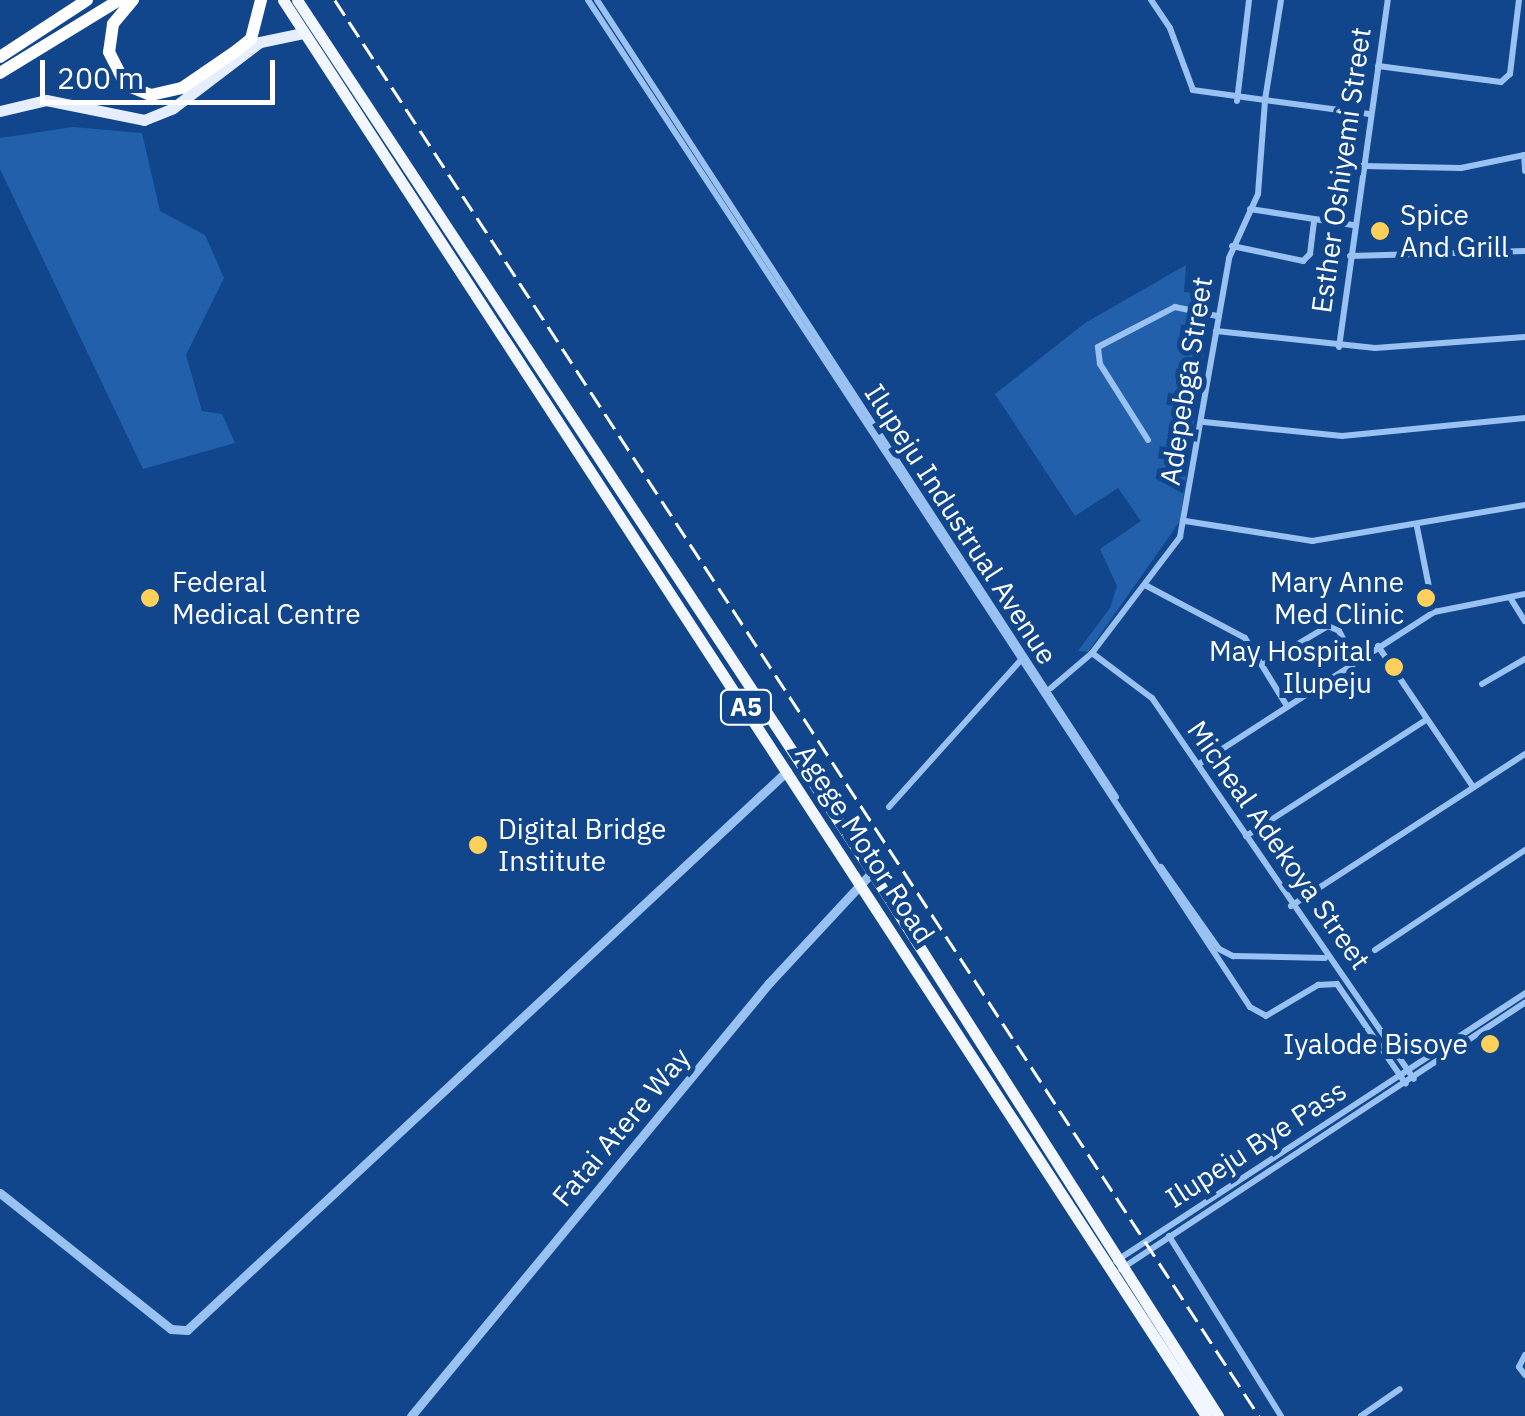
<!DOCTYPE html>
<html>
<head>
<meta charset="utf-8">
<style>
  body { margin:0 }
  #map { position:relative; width:1525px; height:1416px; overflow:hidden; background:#11468d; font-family:"IBM Plex Sans",sans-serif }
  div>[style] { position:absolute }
  .green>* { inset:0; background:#2260ac }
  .minor>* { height:6px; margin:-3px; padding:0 3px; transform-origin:3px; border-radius:3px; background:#99c1f2 }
  .tertiary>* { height:9px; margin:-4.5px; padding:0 4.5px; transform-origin:4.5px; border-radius:4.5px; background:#99c1f2 }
  .primary>* { height:11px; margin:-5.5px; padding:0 5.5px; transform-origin:5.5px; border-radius:5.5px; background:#e4eeff }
  .trunk>* { height:11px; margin:-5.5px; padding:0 5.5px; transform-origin:5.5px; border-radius:5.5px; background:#f2f6ff }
  .motorway>* { height:12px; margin:-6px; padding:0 6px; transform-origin:6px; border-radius:6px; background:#fff }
  .rail>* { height:2.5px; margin-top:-1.25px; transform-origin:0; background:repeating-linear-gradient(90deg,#fff 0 18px,transparent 0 26px) }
  .dots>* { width:28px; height:28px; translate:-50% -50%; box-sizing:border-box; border:5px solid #11468d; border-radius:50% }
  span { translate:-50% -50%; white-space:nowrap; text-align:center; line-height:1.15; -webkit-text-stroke:10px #11468d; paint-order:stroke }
  .shield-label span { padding:2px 8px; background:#11468d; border:2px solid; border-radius:8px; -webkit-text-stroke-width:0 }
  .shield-label { font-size:25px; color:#fff; font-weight:700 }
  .street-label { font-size:28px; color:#fff }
  .poi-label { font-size:28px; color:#fff }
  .left { translate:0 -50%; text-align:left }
  .right { translate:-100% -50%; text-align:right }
  .scale { position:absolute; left:40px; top:60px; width:235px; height:45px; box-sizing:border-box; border:5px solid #fff; border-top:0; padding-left:12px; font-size:30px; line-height:35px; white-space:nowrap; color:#fff; -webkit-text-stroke:8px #11468d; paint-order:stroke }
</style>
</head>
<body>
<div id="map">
  <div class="green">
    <i style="clip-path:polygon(73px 127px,142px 133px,160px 211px,205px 235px,224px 278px,186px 355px,202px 411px,222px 414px,235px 443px,143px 469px,0 169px,0 138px)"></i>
    <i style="clip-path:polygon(1186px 265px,1184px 292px,1212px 295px,1180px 521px,1088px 652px,1078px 651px,1110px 608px,1117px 586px,1100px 549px,1141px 521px,1118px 488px,1075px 516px,995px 394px,1085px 323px)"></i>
  </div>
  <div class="minor">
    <i style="left:588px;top:0;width:1205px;rotate:56.68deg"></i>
    <i style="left:1250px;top:1007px;width:18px;rotate:29deg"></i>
    <i style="left:1266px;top:1016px;width:61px;rotate:-30.8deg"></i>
    <i style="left:1318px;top:985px;width:19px;rotate:-3deg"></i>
    <i style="left:1337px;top:984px;width:121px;rotate:55.4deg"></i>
    <i style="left:597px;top:0;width:951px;rotate:56.93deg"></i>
    <i style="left:1281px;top:0;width:101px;rotate:99.1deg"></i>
    <i style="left:1265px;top:100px;width:105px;rotate:7.7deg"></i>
    <i style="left:1378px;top:66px;width:124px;rotate:7.4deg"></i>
    <i style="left:1501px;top:82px;width:12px;rotate:-42deg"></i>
    <i style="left:1510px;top:74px;width:75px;rotate:-83.1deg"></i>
    <i style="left:1237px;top:101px;width:102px;rotate:-83.2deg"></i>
    <i style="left:1524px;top:155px;width:16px;rotate:86deg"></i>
    <i style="left:1362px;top:166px;width:99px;rotate:1.2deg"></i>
    <i style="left:1461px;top:168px;width:65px;rotate:-11.5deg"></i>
    <i style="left:1250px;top:209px;width:104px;rotate:8.8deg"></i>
    <i style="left:1232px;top:246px;width:73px;rotate:11.9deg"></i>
    <i style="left:1303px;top:261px;width:10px;rotate:-45deg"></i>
    <i style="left:1310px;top:254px;width:35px;rotate:-83deg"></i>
    <i style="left:1350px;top:256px;width:175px;rotate:-1.6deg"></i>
    <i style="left:1216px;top:331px;width:160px;rotate:6.1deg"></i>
    <i style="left:1375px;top:348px;width:150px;rotate:-4.2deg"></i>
    <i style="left:1339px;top:347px;width:350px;rotate:-82deg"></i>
    <i style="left:1204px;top:422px;width:139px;rotate:5.8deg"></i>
    <i style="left:1342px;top:436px;width:184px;rotate:-5.6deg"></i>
    <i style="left:1148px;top:440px;width:90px;rotate:-122.3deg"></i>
    <i style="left:1100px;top:364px;width:17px;rotate:-97deg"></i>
    <i style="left:1098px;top:347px;width:87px;rotate:-27.5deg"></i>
    <i style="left:1175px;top:307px;width:43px;rotate:12.1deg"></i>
    <i style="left:1185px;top:521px;width:129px;rotate:8.9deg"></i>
    <i style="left:1312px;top:541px;width:216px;rotate:-9.6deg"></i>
    <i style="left:1417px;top:527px;width:87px;rotate:78.7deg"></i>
    <i style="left:1145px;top:585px;width:113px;rotate:27.9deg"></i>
    <i style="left:1245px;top:638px;width:80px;rotate:58.3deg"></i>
    <i style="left:1511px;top:599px;width:26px;rotate:58deg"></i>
    <i style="left:1378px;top:646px;width:170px;rotate:56deg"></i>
    <i style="left:1092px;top:653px;width:75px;rotate:36.9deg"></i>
    <i style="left:1152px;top:698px;width:462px;rotate:55.5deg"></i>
    <i style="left:1264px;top:664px;width:74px;rotate:-30.7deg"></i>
    <i style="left:1328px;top:626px;width:12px;rotate:24deg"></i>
    <i style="left:1339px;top:631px;width:34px;rotate:62deg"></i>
    <i style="left:1482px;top:684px;width:50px;rotate:-30.2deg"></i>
    <i style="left:1051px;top:688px;width:54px;rotate:-40.5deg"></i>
    <i style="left:1092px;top:653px;width:146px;rotate:-52.8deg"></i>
    <i style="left:1180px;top:537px;width:283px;rotate:-80deg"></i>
    <i style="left:1229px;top:258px;width:70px;rotate:-65.6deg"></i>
    <i style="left:1258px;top:194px;width:94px;rotate:-85.7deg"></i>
    <i style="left:1265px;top:100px;width:73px;rotate:-172.1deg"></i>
    <i style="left:1193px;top:90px;width:66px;rotate:-110.4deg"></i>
    <i style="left:1170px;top:28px;width:34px;rotate:-124deg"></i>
    <i style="left:1199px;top:764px;width:280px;rotate:-32.9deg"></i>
    <i style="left:1434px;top:612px;width:93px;rotate:-11.2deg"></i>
    <i style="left:889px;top:807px;width:199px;rotate:-48.1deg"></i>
    <i style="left:1246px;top:836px;width:214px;rotate:-32.8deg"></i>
    <i style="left:1161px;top:867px;width:100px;rotate:54.7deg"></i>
    <i style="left:1219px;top:949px;width:16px;rotate:27deg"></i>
    <i style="left:1233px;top:956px;width:92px;rotate:1.2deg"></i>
    <i style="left:1291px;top:906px;width:279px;rotate:-33deg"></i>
    <i style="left:1375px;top:950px;width:180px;rotate:-33.7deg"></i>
    <i style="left:1169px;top:1236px;width:212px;rotate:58.1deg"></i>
    <i style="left:1116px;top:1261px;width:489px;rotate:-33.2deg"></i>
    <i style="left:1121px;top:1269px;width:484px;rotate:-33.4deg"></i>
    <i style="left:1525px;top:1355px;width:13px;rotate:117deg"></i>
    <i style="left:1519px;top:1367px;width:10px;rotate:53deg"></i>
    <i style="left:1361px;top:1416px;width:47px;rotate:-34.7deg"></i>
  </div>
  <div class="tertiary">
    <i style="left:0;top:1193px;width:218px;rotate:38.5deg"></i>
    <i style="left:171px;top:1329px;width:16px;rotate:4deg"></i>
    <i style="left:187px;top:1330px;width:820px;rotate:-42.97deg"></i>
    <i style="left:411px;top:1416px;width:562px;rotate:-50.42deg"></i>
    <i style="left:769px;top:983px;width:151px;rotate:-47.1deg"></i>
  </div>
  <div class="primary">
    <i style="left:0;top:111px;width:47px;rotate:-13.4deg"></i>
    <i style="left:46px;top:100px;width:100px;rotate:11.5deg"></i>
    <i style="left:144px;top:120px;width:31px;rotate:-22deg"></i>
    <i style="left:173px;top:108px;width:109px;rotate:-37.2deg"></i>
    <i style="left:260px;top:42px;width:44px;rotate:-11.8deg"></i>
  </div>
  <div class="trunk">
    <i style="left:283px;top:0;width:1690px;rotate:56.9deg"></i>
    <i style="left:297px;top:0;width:1045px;rotate:56.6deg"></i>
    <i style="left:872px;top:872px;width:645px;rotate:57.54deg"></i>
  </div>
  <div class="motorway">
    <i style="left:133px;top:0;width:31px;rotate:130deg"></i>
    <i style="left:113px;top:24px;width:28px;rotate:98deg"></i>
    <i style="left:109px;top:52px;width:37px;rotate:63deg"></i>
    <i style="left:126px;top:85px;width:27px;rotate:22deg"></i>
    <i style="left:151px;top:95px;width:32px;rotate:-13deg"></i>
    <i style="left:182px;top:88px;width:65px;rotate:-34.4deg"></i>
    <i style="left:236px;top:51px;width:19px;rotate:-39deg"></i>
    <i style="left:251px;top:39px;width:40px;rotate:-75.6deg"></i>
    <i style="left:0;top:57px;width:104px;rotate:-33.2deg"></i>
    <i style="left:0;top:73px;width:140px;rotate:-31.5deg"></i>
  </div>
  <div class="rail">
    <i style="left:335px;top:0;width:1691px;rotate:56.87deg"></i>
  </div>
  <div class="dots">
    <i style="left:1380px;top:231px;background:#ffd05a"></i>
    <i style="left:150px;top:598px;background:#ffd05a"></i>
    <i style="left:1426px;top:598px;background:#ffd05a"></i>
    <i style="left:1394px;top:667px;background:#ffd05a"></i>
    <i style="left:478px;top:845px;background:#ffd05a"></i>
    <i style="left:1490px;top:1044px;background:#ffd05a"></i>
  </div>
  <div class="shield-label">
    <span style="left:746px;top:707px">A5</span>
  </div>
  <div class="street-label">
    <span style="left:1341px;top:170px;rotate:-82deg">Esther Oshiyemi Street</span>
    <span style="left:1186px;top:381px;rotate:-81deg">Adepebga Street</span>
    <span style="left:961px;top:524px;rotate:57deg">Ilupeju Industrual Avenue</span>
    <span style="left:865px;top:844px;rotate:57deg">Agege Motor Road</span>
    <span style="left:1279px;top:845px;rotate:55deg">Micheal Adekoya Street</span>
    <span style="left:621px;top:1127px;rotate:-50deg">Fatai Atere Way</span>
    <span style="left:1256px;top:1144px;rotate:-33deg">Ilupeju Bye Pass</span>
  </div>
  <div class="poi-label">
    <span class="left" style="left:1400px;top:231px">Spice<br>And Grill</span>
    <span class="left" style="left:172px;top:598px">Federal<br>Medical Centre</span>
    <span class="right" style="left:1404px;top:598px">Mary Anne<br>Med Clinic</span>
    <span class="right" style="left:1372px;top:667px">May Hospital<br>Ilupeju</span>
    <span class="left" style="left:498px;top:845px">Digital Bridge<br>Institute</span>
    <span class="right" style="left:1468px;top:1044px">Iyalode Bisoye</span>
  </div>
  <div class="scale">200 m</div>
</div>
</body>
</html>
